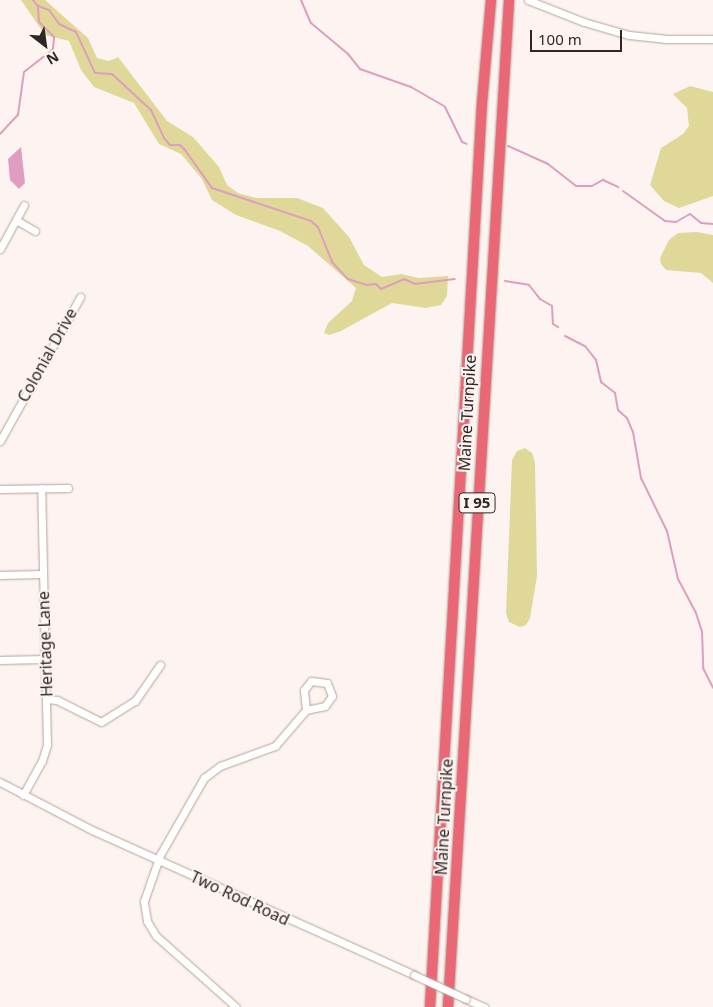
<!DOCTYPE html>
<html>
<head>
<meta charset="utf-8">
<style>
  body { margin:0 }
  #map { position:relative; width:713px; height:1007px; overflow:hidden; background:#fdf4f1; font-family:"Noto Sans",sans-serif }
  div>[style] { position:absolute }
  .green>* { inset:0; background:#dfd899 }
  .water>* { inset:0; background:#df9dbf }
  .stream>* { height:2px; margin:-1px; padding:0 1px; transform-origin:1px; border-radius:1px; background:#df9dbf }
  .roads { filter:drop-shadow(0 0 1px #b6a299) drop-shadow(0 0 1px #b6a299) }
  .minor>* { height:7px; margin:-3.5px; padding:0 3.5px; transform-origin:3.5px; border-radius:3.5px; background:#fff }
  .highway>* { height:10px; margin:-5px; padding:0 5px; transform-origin:5px; border-radius:5px; background:#ea6875 }
  .bridges { filter:drop-shadow(0 0 1px #b6a299) drop-shadow(0 0 1px #b6a299) }
  .minor-bridge>* { height:7px; margin:-3.5px; padding:0 3.5px; transform-origin:3.5px; border-radius:3.5px; background:#fff }
  span { translate:-50% -50%; white-space:nowrap; text-align:center; line-height:1.15; -webkit-text-stroke:4px #fdf4f1; paint-order:stroke }
  .shield-label span { padding:1px 4px; background:#fdf4f1; border:1px solid; border-radius:4px; -webkit-text-stroke-width:0 }
  .shield-label { font-size:15px; color:#2f2724; font-weight:700 }
  .street-label { font-size:16px; color:#2f2724 }
  .north { position:absolute; left:20px; top:20px; width:50px; height:50px; -webkit-text-stroke:4px #fdf4f1; paint-order:stroke; rotate:150deg; font-size:14px; font-weight:700; line-height:20px; text-align:center; color:#2f2724 }
  .north::after { content:''; display:block; margin:auto; width:18px; height:22px; background:#2f2724; clip-path:polygon(50% 0,100% 100%,50% 72%,0 100%) }
  .scale { position:absolute; left:530px; top:30px; width:92px; height:22px; box-sizing:border-box; border:2px solid #2f2724; border-top:0; padding-left:6px; font-size:15px; line-height:18px; white-space:nowrap; color:#2f2724; -webkit-text-stroke:4px #fdf4f1; paint-order:stroke }
</style>
</head>
<body>
<div id="map">
  <div class="green">
    <i style="clip-path:polygon(21px 0,45px 0,88px 38px,97px 58px,109px 61px,118px 57px,167px 121px,193px 137px,219px 167px,227px 185px,238px 193px,256px 198px,297px 198px,323px 208px,349px 237px,364px 265px,382px 277px,401px 274px,419px 278px,448px 276px,447px 296px,441px 305px,426px 308px,392px 303px,341px 331px,329px 335px,324px 333px,328px 323px,352px 301px,356px 288px,308px 246px,280px 231px,236px 215px,212px 200px,202px 179px,181px 154px,159px 144px,134px 103px,94px 87px,81px 70px,69px 41px,45px 35px)"></i>
    <i style="clip-path:polygon(690px 86px,713px 92px,713px 196px,679px 208px,664px 201px,650px 185px,661px 148px,683px 134px,689px 126px,687px 108px,673px 94px)"></i>
    <i style="clip-path:polygon(697px 232px,713px 235px,713px 283px,701px 273px,666px 270px,661px 264px,660px 258px,669px 240px,678px 233px)"></i>
    <i style="clip-path:polygon(525px 448px,532px 453px,535px 462px,537px 576px,530px 618px,526px 625px,520px 627px,509px 622px,506px 613px,512px 460px,517px 451px)"></i>
  </div>
  <div class="water">
    <i style="clip-path:polygon(21px 147px,25px 183px,19px 189px,10px 180px,8px 159px)"></i>
  </div>
  <div class="stream">
    <i style="left:33px;top:0;width:8px;rotate:50deg"></i>
    <i style="left:38px;top:6px;width:12px;rotate:20deg"></i>
    <i style="left:49px;top:10px;width:17px;rotate:54deg"></i>
    <i style="left:59px;top:24px;width:19px;rotate:25deg"></i>
    <i style="left:76px;top:32px;width:45px;rotate:65.1deg"></i>
    <i style="left:95px;top:73px;width:17px;rotate:3deg"></i>
    <i style="left:112px;top:74px;width:53px;rotate:42.7deg"></i>
    <i style="left:151px;top:110px;width:31px;rotate:65deg"></i>
    <i style="left:164px;top:138px;width:9px;rotate:49deg"></i>
    <i style="left:170px;top:145px;width:10px"></i>
    <i style="left:180px;top:145px;width:7px;rotate:45deg"></i>
    <i style="left:185px;top:150px;width:47px;rotate:54.6deg"></i>
    <i style="left:212px;top:188px;width:104px;rotate:18.4deg"></i>
    <i style="left:311px;top:221px;width:9px;rotate:41deg"></i>
    <i style="left:318px;top:227px;width:38px;rotate:68deg"></i>
    <i style="left:332px;top:262px;width:23px;rotate:47deg"></i>
    <i style="left:348px;top:279px;width:19px;rotate:18deg"></i>
    <i style="left:366px;top:285px;width:10px;rotate:-6deg"></i>
    <i style="left:376px;top:284px;width:7px;rotate:45deg"></i>
    <i style="left:381px;top:289px;width:25px;rotate:-23deg"></i>
    <i style="left:404px;top:279px;width:12px;rotate:24deg"></i>
    <i style="left:415px;top:284px;width:40px;rotate:-7.1deg"></i>
    <i style="left:301px;top:0;width:25px;rotate:67deg"></i>
    <i style="left:311px;top:23px;width:48px;rotate:40deg"></i>
    <i style="left:348px;top:54px;width:19px;rotate:51deg"></i>
    <i style="left:360px;top:69px;width:54px;rotate:19.4deg"></i>
    <i style="left:411px;top:87px;width:39px;rotate:30deg"></i>
    <i style="left:445px;top:107px;width:39px;rotate:64deg"></i>
    <i style="left:462px;top:142px;width:5px;rotate:22deg"></i>
    <i style="left:0;top:134px;width:26px;rotate:-47deg"></i>
    <i style="left:18px;top:115px;width:43px;rotate:-82.1deg"></i>
    <i style="left:24px;top:72px;width:37px;rotate:-38deg"></i>
    <i style="left:53px;top:49px;width:12px;rotate:-85deg"></i>
    <i style="left:54px;top:37px;width:21px;rotate:-135deg"></i>
    <i style="left:39px;top:22px;width:16px;rotate:-94deg"></i>
    <i style="left:508px;top:146px;width:44px;rotate:24.2deg"></i>
    <i style="left:548px;top:164px;width:36px;rotate:38deg"></i>
    <i style="left:576px;top:186px;width:16px"></i>
    <i style="left:592px;top:186px;width:13px;rotate:-29deg"></i>
    <i style="left:603px;top:180px;width:17px;rotate:25deg"></i>
    <i style="left:623px;top:191px;width:52px;rotate:35.5deg"></i>
    <i style="left:665px;top:221px;width:11px;rotate:5deg"></i>
    <i style="left:676px;top:222px;width:16px;rotate:-30deg"></i>
    <i style="left:690px;top:214px;width:14px;rotate:39deg"></i>
    <i style="left:701px;top:223px;width:12px;rotate:5deg"></i>
    <i style="left:505px;top:281px;width:24px;rotate:9deg"></i>
    <i style="left:529px;top:285px;width:18px;rotate:52deg"></i>
    <i style="left:540px;top:299px;width:14px;rotate:30deg"></i>
    <i style="left:552px;top:306px;width:18px;rotate:87deg"></i>
    <i style="left:553px;top:324px;width:6px;rotate:31deg"></i>
    <i style="left:565px;top:336px;width:22px;rotate:27deg"></i>
    <i style="left:585px;top:346px;width:18px;rotate:52deg"></i>
    <i style="left:596px;top:360px;width:23px;rotate:77deg"></i>
    <i style="left:601px;top:382px;width:18px;rotate:38deg"></i>
    <i style="left:615px;top:393px;width:17px;rotate:80deg"></i>
    <i style="left:618px;top:410px;width:12px;rotate:42deg"></i>
    <i style="left:627px;top:418px;width:15px;rotate:67deg"></i>
    <i style="left:633px;top:432px;width:47px;rotate:80.1deg"></i>
    <i style="left:641px;top:478px;width:59px;rotate:63.9deg"></i>
    <i style="left:667px;top:531px;width:49px;rotate:77.1deg"></i>
    <i style="left:678px;top:579px;width:38px;rotate:62deg"></i>
    <i style="left:696px;top:613px;width:19px;rotate:72deg"></i>
    <i style="left:702px;top:631px;width:37px;rotate:88deg"></i>
    <i style="left:703px;top:668px;width:22px;rotate:63deg"></i>
  </div>
  <div class="roads">
    <div class="minor">
      <i style="left:528px;top:0;width:60px;rotate:21.4deg"></i>
      <i style="left:584px;top:22px;width:47px;rotate:16.1deg"></i>
      <i style="left:629px;top:35px;width:36px;rotate:6deg"></i>
      <i style="left:665px;top:39px;width:48px"></i>
      <i style="left:16px;top:220px;width:22px;rotate:30deg"></i>
      <i style="left:0;top:249px;width:50px;rotate:-61.4deg"></i>
      <i style="left:0;top:441px;width:165px;rotate:-60.9deg"></i>
      <i style="left:0;top:489px;width:68px;rotate:-0.8deg"></i>
      <i style="left:0;top:575px;width:42px;rotate:-1.4deg"></i>
      <i style="left:0;top:660px;width:44px;rotate:-1.3deg"></i>
      <i style="left:311px;top:681px;width:16px;rotate:7deg"></i>
      <i style="left:327px;top:683px;width:14px;rotate:69deg"></i>
      <i style="left:332px;top:696px;width:12px;rotate:125deg"></i>
      <i style="left:325px;top:706px;width:19px;rotate:168deg"></i>
      <i style="left:306px;top:710px;width:20px;rotate:-96deg"></i>
      <i style="left:304px;top:690px;width:11px;rotate:-52deg"></i>
      <i style="left:46px;top:699px;width:11px;rotate:5deg"></i>
      <i style="left:57px;top:700px;width:49px;rotate:26.6deg"></i>
      <i style="left:101px;top:722px;width:40px;rotate:-32deg"></i>
      <i style="left:135px;top:701px;width:44px;rotate:-55.2deg"></i>
      <i style="left:0;top:782px;width:104px;rotate:27.6deg"></i>
      <i style="left:92px;top:830px;width:353px;rotate:24.2deg"></i>
      <i style="left:23px;top:795px;width:39px;rotate:-61deg"></i>
      <i style="left:42px;top:761px;width:17px;rotate:-73deg"></i>
      <i style="left:47px;top:745px;width:257px;rotate:-91.3deg"></i>
      <i style="left:466px;top:999px;width:20px;rotate:24deg"></i>
      <i style="left:236px;top:1007px;width:107px;rotate:-138.4deg"></i>
      <i style="left:156px;top:936px;width:17px;rotate:-121deg"></i>
      <i style="left:147px;top:921px;width:20px;rotate:-99deg"></i>
      <i style="left:144px;top:901px;width:49px;rotate:-70.8deg"></i>
      <i style="left:160px;top:855px;width:89px;rotate:-60.3deg"></i>
      <i style="left:204px;top:778px;width:20px;rotate:-37deg"></i>
      <i style="left:220px;top:766px;width:59px;rotate:-20deg"></i>
      <i style="left:275px;top:746px;width:48px;rotate:-49.3deg"></i>
    </div>
    <div class="highway">
      <i style="left:430px;top:1007px;width:905px;rotate:-86.71deg"></i>
      <i style="left:482px;top:103px;width:103px;rotate:-85deg"></i>
      <i style="left:448px;top:1007px;width:1009px;rotate:-86.53deg"></i>
    </div>
  </div>
  <div class="bridges">
    <div class="minor-bridge">
      <i style="left:414px;top:975px;width:57px;rotate:24.8deg"></i>
    </div>
  </div>
  <div class="shield-label">
    <span style="left:477px;top:503px">I 95</span>
  </div>
  <div class="street-label">
    <span style="left:47px;top:355px;rotate:-61deg">Colonial Drive</span>
    <span style="left:467px;top:413px;rotate:-87deg">Maine Turnpike</span>
    <span style="left:45px;top:644px;rotate:-92deg">Heritage Lane</span>
    <span style="left:444px;top:817px;rotate:-87deg">Maine Turnpike</span>
    <span style="left:240px;top:898px;rotate:25deg">Two Rod Road</span>
  </div>
  <div class="north">N</div>
  <div class="scale">100 m</div>
</div>
</body>
</html>
